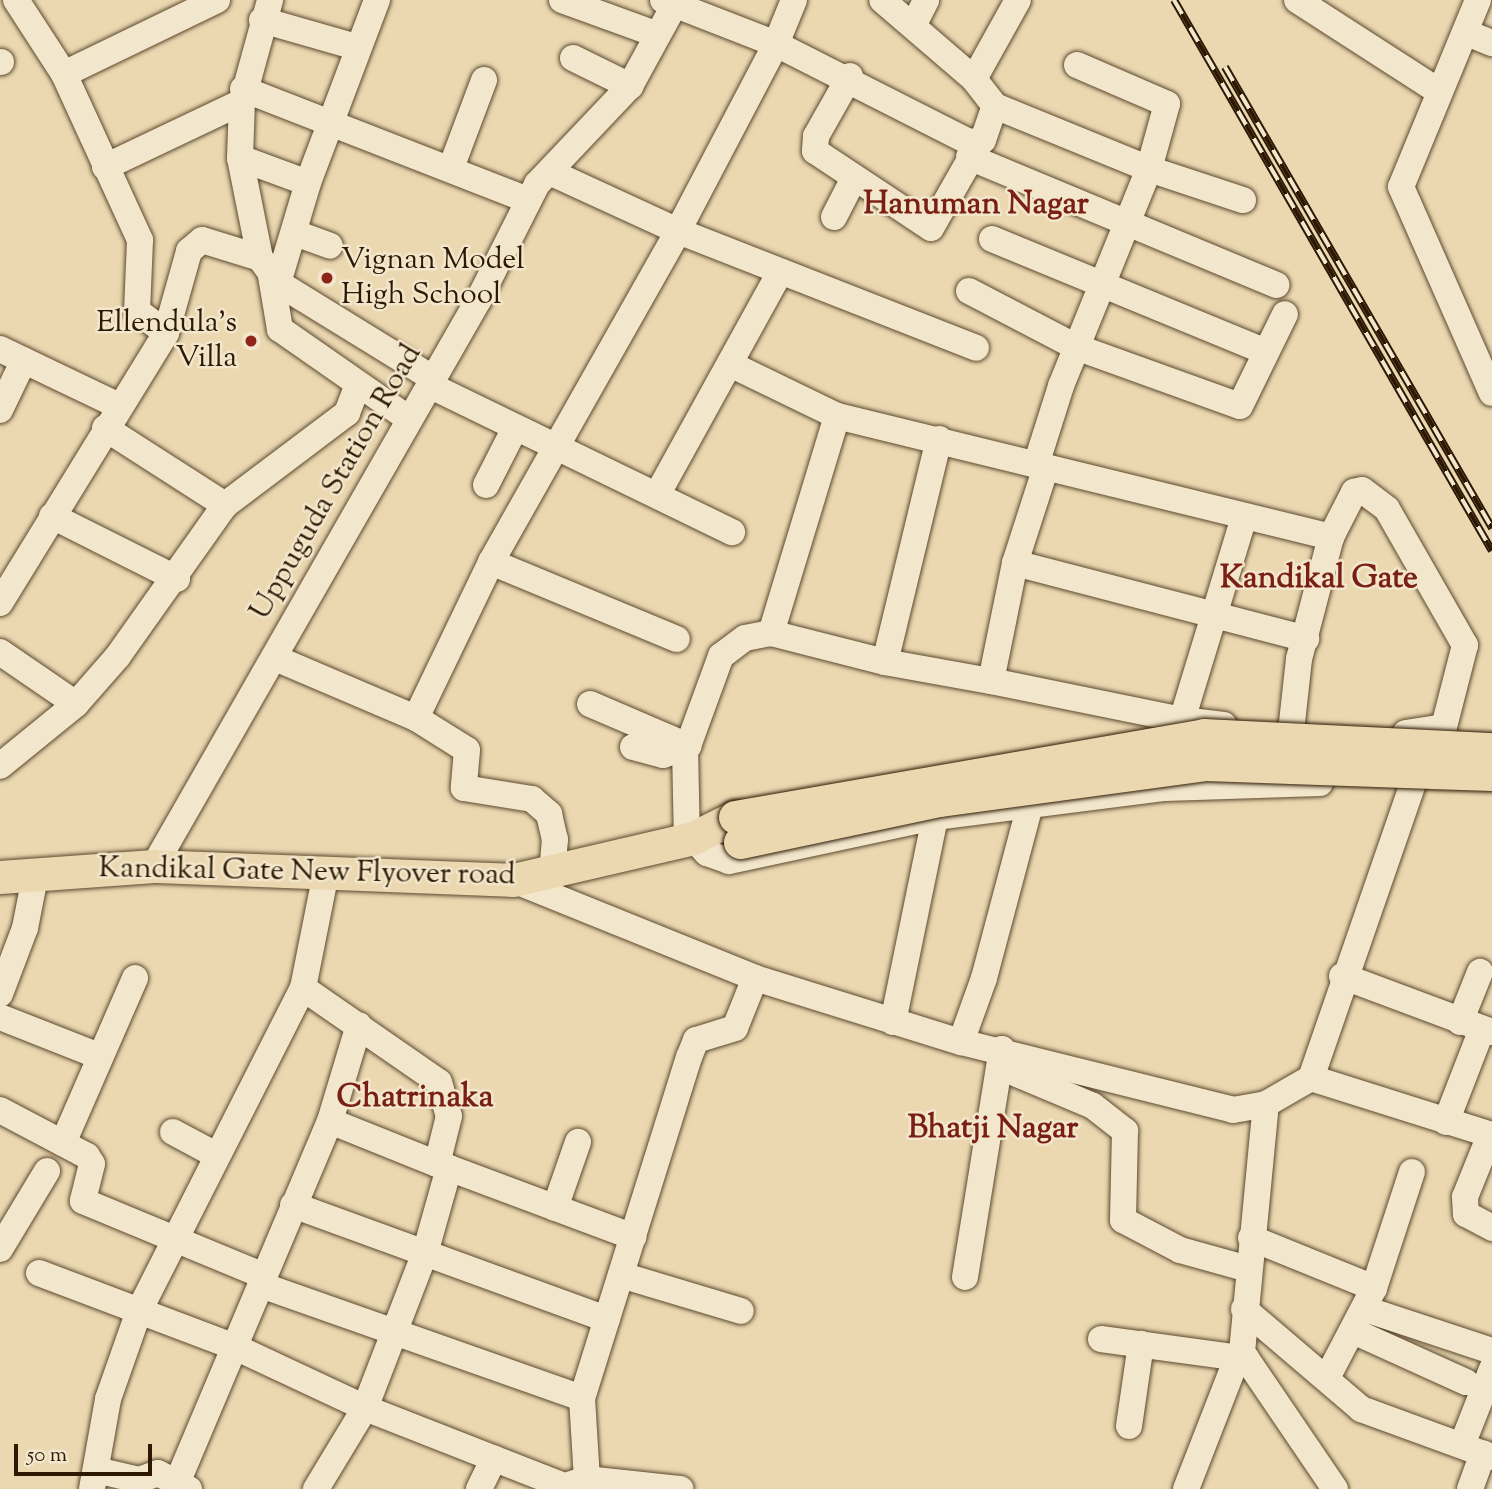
<!DOCTYPE html>
<html>
<head>
<meta charset="utf-8">
<style>
  body { margin:0 }
  #map { position:relative; width:1492px; height:1489px; overflow:hidden; background:#ebd8b1; font-family:"Sorts Mill Goudy",serif }
  div>[style] { position:absolute }
  .roads { filter:drop-shadow(0 0 2px #5c492e) drop-shadow(0 0 2px #5c492e) }
  .minor>* { height:26px; margin:-13px; padding:0 13px; transform-origin:13px; border-radius:13px; background:#f2e6cc }
  .major>* { height:33px; margin:-16.5px; padding:0 16.5px; transform-origin:16.5px; border-radius:16.5px; background:#ebd8b1 }
  .rail>* { height:8px; margin-top:-4px; transform-origin:0; background:repeating-linear-gradient(90deg,#f2e6cc 0 16px,#2d1903 0 32px); box-sizing:border-box; border-block:2px solid #2d1903 }
  .bridges { filter:drop-shadow(0 0 2px #2d1903) drop-shadow(0 0 2px #2d1903) }
  .major-bridge>* { height:33px; margin:-16.5px; padding:0 16.5px; transform-origin:16.5px; border-radius:16.5px; background:#ebd8b1 }
  .dots>* { width:19px; height:19px; translate:-50% -50%; box-sizing:border-box; border:4px solid #f2e6cc; border-radius:50% }
  span { translate:-50% -50%; white-space:nowrap; text-align:center; line-height:1.15; -webkit-text-stroke:5px #f2e6cc; paint-order:stroke }
  .poi-label { font-size:30px; color:#2d1903 }
  .left { translate:0 -50%; text-align:left }
  .right { translate:-100% -50%; text-align:right }
  .street-label { font-size:30px; color:#2d1903 }
  .neighbourhood-label { font-size:32px; color:#7a1f14; font-weight:700 }
  .scale { position:absolute; left:14px; top:1444px; width:138px; height:32px; box-sizing:border-box; border:4px solid #2d1903; border-top:0; padding-left:9px; font-size:21px; line-height:24px; white-space:nowrap; color:#2d1903; -webkit-text-stroke:5px #f2e6cc; paint-order:stroke }
</style>
</head>
<body>
<div id="map">
  <div class="roads">
    <div class="minor">
      <i style="left:16px;top:0;width:88px;rotate:57deg"></i>
      <i style="left:64px;top:74px;width:183px;rotate:65.4deg"></i>
      <i style="left:140px;top:240px;width:71px;rotate:92.4deg"></i>
      <i style="left:137px;top:311px;width:36px;rotate:37deg"></i>
      <i style="left:377px;top:0;width:196px;rotate:110.7deg"></i>
      <i style="left:308px;top:183px;width:104px;rotate:106.7deg"></i>
      <i style="left:278px;top:283px;width:183px;rotate:31.6deg"></i>
      <i style="left:562px;top:0;width:102px;rotate:20deg"></i>
      <i style="left:663px;top:0;width:121px;rotate:21.3deg"></i>
      <i style="left:776px;top:44px;width:211px;rotate:117.7deg"></i>
      <i style="left:678px;top:231px;width:320px;rotate:21.4deg"></i>
      <i style="left:794px;top:0;width:48px;rotate:112.2deg"></i>
      <i style="left:776px;top:44px;width:216px;rotate:26.9deg"></i>
      <i style="left:969px;top:142px;width:14px;rotate:-8deg"></i>
      <i style="left:983px;top:140px;width:36px;rotate:-71deg"></i>
      <i style="left:995px;top:106px;width:34px;rotate:-128deg"></i>
      <i style="left:974px;top:79px;width:121px;rotate:-139.3deg"></i>
      <i style="left:1297px;top:0;width:168px;rotate:32.8deg"></i>
      <i style="left:1478px;top:0;width:202px;rotate:112.4deg"></i>
      <i style="left:1401px;top:187px;width:225px;rotate:66.2deg"></i>
      <i style="left:262px;top:20px;width:98px;rotate:16deg"></i>
      <i style="left:913px;top:26px;width:29px;rotate:-63deg"></i>
      <i style="left:1467px;top:33px;width:27px;rotate:22deg"></i>
      <i style="left:573px;top:58px;width:64px;rotate:26.2deg"></i>
      <i style="left:0;top:62px;width:1px"></i>
      <i style="left:1077px;top:65px;width:98px;rotate:23.4deg"></i>
      <i style="left:1167px;top:104px;width:67px;rotate:105.5deg"></i>
      <i style="left:1149px;top:169px;width:99px;rotate:18.3deg"></i>
      <i style="left:64px;top:74px;width:170px;rotate:-25.8deg"></i>
      <i style="left:850px;top:76px;width:69px;rotate:119.5deg"></i>
      <i style="left:816px;top:136px;width:15px;rotate:94deg"></i>
      <i style="left:815px;top:151px;width:139px;rotate:33.6deg"></i>
      <i style="left:931px;top:228px;width:97px;rotate:-60.3deg"></i>
      <i style="left:974px;top:79px;width:90px;rotate:-60.9deg"></i>
      <i style="left:243px;top:89px;width:306px;rotate:21.3deg"></i>
      <i style="left:995px;top:106px;width:166px;rotate:22.2deg"></i>
      <i style="left:1149px;top:169px;width:234px;rotate:112.1deg"></i>
      <i style="left:1061px;top:386px;width:83px;rotate:107.6deg"></i>
      <i style="left:969px;top:157px;width:333px;rotate:22.6deg"></i>
      <i style="left:240px;top:158px;width:72px;rotate:20.2deg"></i>
      <i style="left:105px;top:167px;width:152px;rotate:-25.4deg"></i>
      <i style="left:451px;top:168px;width:94px;rotate:-69.4deg"></i>
      <i style="left:834px;top:217px;width:42px;rotate:-62.8deg"></i>
      <i style="left:295px;top:233px;width:37px;rotate:20deg"></i>
      <i style="left:992px;top:239px;width:296px;rotate:22.4deg"></i>
      <i style="left:260px;top:258px;width:102px;rotate:-101.3deg"></i>
      <i style="left:240px;top:158px;width:56px;rotate:-88deg"></i>
      <i style="left:242px;top:102px;width:106px;rotate:-74.6deg"></i>
      <i style="left:271px;top:276px;width:54px;rotate:80.4deg"></i>
      <i style="left:280px;top:329px;width:157px;rotate:34.9deg"></i>
      <i style="left:969px;top:291px;width:121px;rotate:27.6deg"></i>
      <i style="left:1076px;top:347px;width:174px;rotate:19.8deg"></i>
      <i style="left:1240px;top:406px;width:102px;rotate:-63.9deg"></i>
      <i style="left:0;top:349px;width:132px;rotate:25.6deg"></i>
      <i style="left:730px;top:364px;width:119px;rotate:25.9deg"></i>
      <i style="left:837px;top:416px;width:509px;rotate:13.76deg"></i>
      <i style="left:1331px;top:537px;width:126px;rotate:104.7deg"></i>
      <i style="left:1299px;top:659px;width:73px;rotate:96.3deg"></i>
      <i style="left:429px;top:385px;width:337px;rotate:25.9deg"></i>
      <i style="left:0;top:410px;width:55px;rotate:-64.4deg"></i>
      <i style="left:837px;top:416px;width:227px;rotate:106.9deg"></i>
      <i style="left:771px;top:633px;width:118px;rotate:14.3deg"></i>
      <i style="left:105px;top:428px;width:143px;rotate:32.7deg"></i>
      <i style="left:939px;top:439px;width:229px;rotate:103.6deg"></i>
      <i style="left:885px;top:662px;width:108px;rotate:10.2deg"></i>
      <i style="left:1046px;top:467px;width:101px;rotate:107.9deg"></i>
      <i style="left:1015px;top:563px;width:301px;rotate:14.6deg"></i>
      <i style="left:486px;top:485px;width:64px;rotate:-63deg"></i>
      <i style="left:657px;top:495px;width:252px;rotate:-61.1deg"></i>
      <i style="left:52px;top:516px;width:140px;rotate:26.7deg"></i>
      <i style="left:1331px;top:537px;width:51px;rotate:-62.9deg"></i>
      <i style="left:1354px;top:492px;width:8px;rotate:-14deg"></i>
      <i style="left:1362px;top:490px;width:31px;rotate:37deg"></i>
      <i style="left:1387px;top:509px;width:157px;rotate:60.2deg"></i>
      <i style="left:1465px;top:645px;width:85px;rotate:104.4deg"></i>
      <i style="left:1444px;top:727px;width:39px;rotate:171deg"></i>
      <i style="left:491px;top:562px;width:201px;rotate:22.5deg"></i>
      <i style="left:1015px;top:563px;width:120px;rotate:101.5deg"></i>
      <i style="left:991px;top:681px;width:195px;rotate:11.5deg"></i>
      <i style="left:1182px;top:720px;width:212px;rotate:-73deg"></i>
      <i style="left:0;top:603px;width:317px;rotate:-58.4deg"></i>
      <i style="left:166px;top:333px;width:85px;rotate:-74.3deg"></i>
      <i style="left:189px;top:251px;width:17px;rotate:-40deg"></i>
      <i style="left:202px;top:240px;width:61px;rotate:17.2deg"></i>
      <i style="left:260px;top:258px;width:31px;rotate:54deg"></i>
      <i style="left:0;top:652px;width:92px;rotate:34.4deg"></i>
      <i style="left:275px;top:658px;width:153px;rotate:23.1deg"></i>
      <i style="left:416px;top:718px;width:173px;rotate:-64.3deg"></i>
      <i style="left:491px;top:562px;width:380px;rotate:-60.5deg"></i>
      <i style="left:678px;top:231px;width:141px;rotate:-155.3deg"></i>
      <i style="left:590px;top:704px;width:107px;rotate:23.2deg"></i>
      <i style="left:416px;top:718px;width:60px;rotate:32.1deg"></i>
      <i style="left:467px;top:750px;width:38px;rotate:95deg"></i>
      <i style="left:464px;top:788px;width:69px;rotate:9.2deg"></i>
      <i style="left:532px;top:799px;width:23px;rotate:41deg"></i>
      <i style="left:549px;top:814px;width:26px;rotate:77deg"></i>
      <i style="left:555px;top:839px;width:32px;rotate:95deg"></i>
      <i style="left:1182px;top:720px;width:42px;rotate:6.8deg"></i>
      <i style="left:633px;top:747px;width:31px;rotate:15deg"></i>
      <i style="left:663px;top:755px;width:27px;rotate:-20deg"></i>
      <i style="left:688px;top:746px;width:96px;rotate:-69.9deg"></i>
      <i style="left:721px;top:656px;width:30px;rotate:-37deg"></i>
      <i style="left:745px;top:638px;width:26px;rotate:-11deg"></i>
      <i style="left:685px;top:747px;width:92px;rotate:88.8deg"></i>
      <i style="left:0;top:766px;width:98px;rotate:-39.2deg"></i>
      <i style="left:76px;top:704px;width:64px;rotate:-48.8deg"></i>
      <i style="left:118px;top:656px;width:185px;rotate:-54.7deg"></i>
      <i style="left:225px;top:505px;width:153px;rotate:-37deg"></i>
      <i style="left:347px;top:413px;width:28px;rotate:-69deg"></i>
      <i style="left:693px;top:838px;width:21px;rotate:47deg"></i>
      <i style="left:707px;top:853px;width:23px;rotate:20deg"></i>
      <i style="left:729px;top:861px;width:211px;rotate:-12.1deg"></i>
      <i style="left:935px;top:817px;width:232px;rotate:-7.2deg"></i>
      <i style="left:1165px;top:788px;width:155px;rotate:-1.8deg"></i>
      <i style="left:154px;top:866px;width:654px;rotate:-60.18deg"></i>
      <i style="left:479px;top:299px;width:129px;rotate:-63.2deg"></i>
      <i style="left:537px;top:184px;width:135px;rotate:-46.5deg"></i>
      <i style="left:630px;top:86px;width:98px;rotate:-61.3deg"></i>
      <i style="left:513px;top:880px;width:261px;rotate:22deg"></i>
      <i style="left:755px;top:978px;width:54px;rotate:111.8deg"></i>
      <i style="left:735px;top:1028px;width:41px;rotate:162.9deg"></i>
      <i style="left:696px;top:1040px;width:18px;rotate:112deg"></i>
      <i style="left:689px;top:1057px;width:357px;rotate:107.4deg"></i>
      <i style="left:582px;top:1398px;width:81px;rotate:86.5deg"></i>
      <i style="left:587px;top:1479px;width:32px;rotate:162deg"></i>
      <i style="left:1342px;top:976px;width:160px;rotate:20.5deg"></i>
      <i style="left:755px;top:978px;width:216px;rotate:17.3deg"></i>
      <i style="left:961px;top:1042px;width:280px;rotate:14deg"></i>
      <i style="left:1233px;top:1110px;width:34px;rotate:-10deg"></i>
      <i style="left:303px;top:988px;width:165px;rotate:34.7deg"></i>
      <i style="left:439px;top:1082px;width:35px;rotate:74deg"></i>
      <i style="left:449px;top:1116px;width:49px;rotate:104deg"></i>
      <i style="left:437px;top:1164px;width:13px;rotate:18deg"></i>
      <i style="left:449px;top:1168px;width:85px;rotate:105.7deg"></i>
      <i style="left:426px;top:1250px;width:169px;rotate:111.1deg"></i>
      <i style="left:365px;top:1408px;width:95px;rotate:121.2deg"></i>
      <i style="left:0;top:994px;width:71px;rotate:-69.3deg"></i>
      <i style="left:25px;top:928px;width:57px;rotate:-78.9deg"></i>
      <i style="left:0;top:1017px;width:106px;rotate:21.5deg"></i>
      <i style="left:893px;top:1022px;width:209px;rotate:-78.4deg"></i>
      <i style="left:1460px;top:1022px;width:54px;rotate:-68.2deg"></i>
      <i style="left:961px;top:1042px;width:68px;rotate:-70.2deg"></i>
      <i style="left:984px;top:978px;width:175px;rotate:-75.1deg"></i>
      <i style="left:1002px;top:1049px;width:29px;rotate:59deg"></i>
      <i style="left:1017px;top:1074px;width:82px;rotate:22.8deg"></i>
      <i style="left:1093px;top:1106px;width:41px;rotate:38deg"></i>
      <i style="left:1125px;top:1131px;width:89px;rotate:91.3deg"></i>
      <i style="left:1123px;top:1220px;width:64px;rotate:27.8deg"></i>
      <i style="left:1180px;top:1250px;width:71px;rotate:15.6deg"></i>
      <i style="left:1311px;top:1078px;width:190px;rotate:17.5deg"></i>
      <i style="left:0;top:1110px;width:98px;rotate:27.9deg"></i>
      <i style="left:87px;top:1156px;width:9px;rotate:58deg"></i>
      <i style="left:92px;top:1164px;width:38px;rotate:104deg"></i>
      <i style="left:83px;top:1201px;width:196px;rotate:22.5deg"></i>
      <i style="left:330px;top:1121px;width:115px;rotate:21.9deg"></i>
      <i style="left:1446px;top:1122px;width:100px;rotate:-68.8deg"></i>
      <i style="left:173px;top:1132px;width:49px;rotate:28.1deg"></i>
      <i style="left:1490px;top:1135px;width:67px;rotate:112deg"></i>
      <i style="left:1465px;top:1197px;width:17px;rotate:87deg"></i>
      <i style="left:1466px;top:1214px;width:30px;rotate:28deg"></i>
      <i style="left:63px;top:1143px;width:180px;rotate:-66.4deg"></i>
      <i style="left:449px;top:1168px;width:197px;rotate:20.5deg"></i>
      <i style="left:293px;top:1205px;width:334px;rotate:20deg"></i>
      <i style="left:555px;top:1208px;width:70px;rotate:-70.8deg"></i>
      <i style="left:1251px;top:1238px;width:133px;rotate:22.1deg"></i>
      <i style="left:0;top:1249px;width:91px;rotate:-58.9deg"></i>
      <i style="left:39px;top:1273px;width:210px;rotate:20.7deg"></i>
      <i style="left:235px;top:1347px;width:144px;rotate:25.1deg"></i>
      <i style="left:365px;top:1408px;width:208px;rotate:21.4deg"></i>
      <i style="left:621px;top:1275px;width:125px;rotate:16.7deg"></i>
      <i style="left:965px;top:1277px;width:231px;rotate:-80.8deg"></i>
      <i style="left:261px;top:1285px;width:340px;rotate:19.4deg"></i>
      <i style="left:1244px;top:1309px;width:154px;rotate:40.5deg"></i>
      <i style="left:1361px;top:1409px;width:140px;rotate:20.1deg"></i>
      <i style="left:1365px;top:1309px;width:134px;rotate:18.3deg"></i>
      <i style="left:1353px;top:1331px;width:124px;rotate:24.3deg"></i>
      <i style="left:1101px;top:1339px;width:147px;rotate:7.8deg"></i>
      <i style="left:1328px;top:1376px;width:99px;rotate:-62.4deg"></i>
      <i style="left:1374px;top:1288px;width:122px;rotate:-71.9deg"></i>
      <i style="left:1129px;top:1426px;width:83px;rotate:-81.7deg"></i>
      <i style="left:1462px;top:1445px;width:82px;rotate:-68.5deg"></i>
      <i style="left:96px;top:1470px;width:44px;rotate:13.1deg"></i>
      <i style="left:139px;top:1480px;width:20px;rotate:-20deg"></i>
      <i style="left:158px;top:1473px;width:21px;rotate:28deg"></i>
      <i style="left:92px;top:1489px;width:91px;rotate:-79.9deg"></i>
      <i style="left:108px;top:1399px;width:93px;rotate:-70.6deg"></i>
      <i style="left:139px;top:1311px;width:362px;rotate:-63.1deg"></i>
      <i style="left:303px;top:988px;width:117px;rotate:-78.7deg"></i>
      <i style="left:189px;top:1489px;width:13px;rotate:-153deg"></i>
      <i style="left:177px;top:1483px;width:393px;rotate:-67.1deg"></i>
      <i style="left:330px;top:1121px;width:100px;rotate:-73.2deg"></i>
      <i style="left:479px;top:1489px;width:34px;rotate:-64deg"></i>
      <i style="left:585px;top:1489px;width:10px;rotate:-79deg"></i>
      <i style="left:587px;top:1479px;width:94px;rotate:6.1deg"></i>
      <i style="left:1186px;top:1489px;width:141px;rotate:-68.7deg"></i>
      <i style="left:1335px;top:1489px;width:166px;rotate:-124.2deg"></i>
      <i style="left:1242px;top:1352px;width:249px;rotate:-84.5deg"></i>
      <i style="left:1266px;top:1104px;width:52px;rotate:-30deg"></i>
      <i style="left:1311px;top:1078px;width:340px;rotate:-70.9deg"></i>
      <i style="left:1470px;top:1489px;width:38px;rotate:-70deg"></i>
    </div>
    <div class="major">
      <i style="left:0;top:877px;width:154px;rotate:-4.1deg"></i>
      <i style="left:154px;top:866px;width:359px;rotate:2.2deg"></i>
      <i style="left:513px;top:880px;width:185px;rotate:-13.1deg"></i>
      <i style="left:693px;top:838px;width:47px;rotate:-26.6deg"></i>
    </div>
  </div>
  <div class="rail">
    <i style="left:1174px;top:0;width:636px;rotate:60.01deg"></i>
    <i style="left:1225px;top:67px;width:533px;rotate:59.92deg"></i>
  </div>
  <div class="bridges">
    <div class="major-bridge">
      <i style="left:735px;top:817px;width:476px;rotate:-9.9deg"></i>
      <i style="left:1204px;top:735px;width:288px;rotate:2.8deg"></i>
      <i style="left:740px;top:842px;width:204px;rotate:-11.9deg"></i>
      <i style="left:940px;top:800px;width:267px;rotate:-7.7deg"></i>
      <i style="left:1205px;top:764px;width:287px;rotate:2deg"></i>
    </div>
  </div>
  <div class="dots">
    <i style="left:327px;top:278px;background:#8f2418"></i>
    <i style="left:251px;top:341px;background:#8f2418"></i>
  </div>
  <div class="poi-label">
    <span class="left" style="left:341px;top:278px">Vignan Model<br>High School</span>
    <span class="right" style="left:237px;top:341px">Ellendula's<br>Villa</span>
  </div>
  <div class="street-label">
    <span style="left:337px;top:483px;rotate:-60deg">Uppuguda Station Road</span>
    <span style="left:307px;top:873px;rotate:1deg">Kandikal Gate New Flyover road</span>
  </div>
  <div class="neighbourhood-label">
    <span style="left:976px;top:205px">Hanuman Nagar</span>
    <span style="left:1319px;top:579px">Kandikal Gate</span>
    <span style="left:415px;top:1098px">Chatrinaka</span>
    <span style="left:993px;top:1129px">Bhatji Nagar</span>
  </div>
  <div class="scale">50 m</div>
</div>
</body>
</html>
